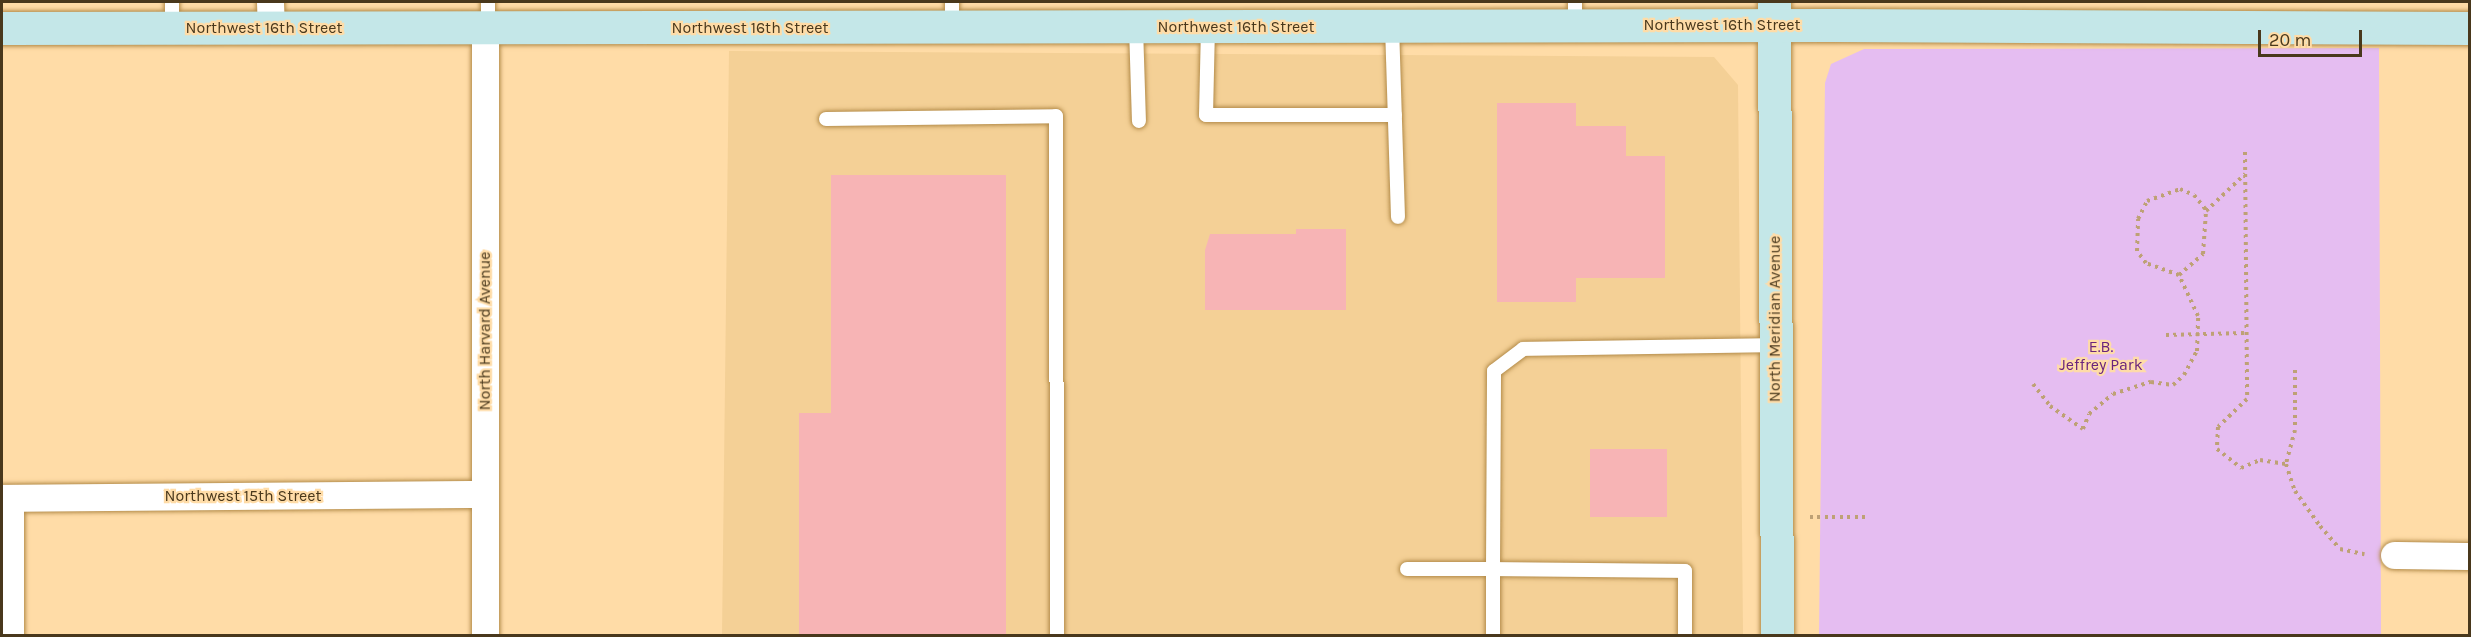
<!DOCTYPE html>
<html>
<head>
<meta charset="utf-8">
<style>
  body { margin:0 }
  #map { position:relative; width:2471px; height:637px; overflow:hidden; background:#ffdca7; font-family:Karla,sans-serif }
  div>[style] { position:absolute }
  .built>* { inset:0; background:#f4d096 }
  .green>* { inset:0; background:#e5bdf1 }
  .building>* { inset:0; background:#f7b4b5 }
  .path>* { height:4px; margin-top:-2px; transform-origin:0; background:repeating-linear-gradient(90deg,#bea175 0 3px,transparent 0 7.5px) }
  .roads { filter:drop-shadow(0 0 2px #b38b49) drop-shadow(0 0 2px #b38b49) }
  .lane>* { height:14px; margin:-7px; padding:0 7px; transform-origin:7px; border-radius:7px; background:#fff }
  .street>* { height:27px; margin:-13.5px; padding:0 13.5px; transform-origin:13.5px; border-radius:13.5px; background:#fff }
  .secondary>* { height:33px; margin:-16.5px; padding:0 16.5px; transform-origin:16.5px; border-radius:16.5px; background:#c4e7e8 }
  span { translate:-50% -50%; white-space:nowrap; text-align:center; line-height:1.15; -webkit-text-stroke:4.5px #ffdca7; paint-order:stroke }
  .street-label { font-size:16px; color:#49381c }
  .park-label { font-size:16px; color:#6a247c }
  .frame { position:absolute; inset:0; border:3px solid #49381c; pointer-events:none }
  .scale { position:absolute; left:2258px; top:30px; width:104px; height:27px; box-sizing:border-box; border:3px solid #49381c; border-top:0; padding-left:8px; font-size:18px; line-height:21px; white-space:nowrap; color:#49381c; -webkit-text-stroke:4px #ffdca7; paint-order:stroke }
</style>
</head>
<body>
<div id="map">
  <div class="built">
    <i style="clip-path:polygon(729px 51px,1714px 57px,1738px 85px,1743px 635px,722px 636px)"></i>
  </div>
  <div class="green">
    <i style="clip-path:polygon(2379px 48px,2381px 635px,1819px 636px,1825px 83px,1831px 64px,1864px 49px)"></i>
  </div>
  <div class="building">
    <i style="clip-path:polygon(1497px 103px,1576px 103px,1576px 126px,1626px 126px,1626px 156px,1665px 156px,1665px 278px,1576px 278px,1576px 302px,1497px 302px)"></i>
    <i style="clip-path:polygon(831px 175px,1006px 175px,1006px 636px,799px 636px,799px 413px,831px 413px)"></i>
    <i style="clip-path:polygon(1296px 229px,1346px 229px,1346px 310px,1205px 310px,1205px 250px,1210px 234px,1296px 234px)"></i>
    <i style="clip-path:polygon(1590px 449px,1667px 449px,1667px 517px,1590px 517px)"></i>
  </div>
  <div class="path">
    <i style="left:2245px;top:152px;width:247px;rotate:89.5deg"></i>
    <i style="left:2247px;top:399px;width:40px;rotate:136deg"></i>
    <i style="left:2218px;top:427px;width:22px;rotate:93deg"></i>
    <i style="left:2217px;top:449px;width:31px;rotate:38deg"></i>
    <i style="left:2241px;top:468px;width:21px;rotate:-23deg"></i>
    <i style="left:2260px;top:460px;width:26px;rotate:9deg"></i>
    <i style="left:2179px;top:275px;width:35px;rotate:-160deg"></i>
    <i style="left:2146px;top:263px;width:15px;rotate:-127deg"></i>
    <i style="left:2137px;top:251px;width:32px;rotate:-88deg"></i>
    <i style="left:2138px;top:219px;width:20px;rotate:-63deg"></i>
    <i style="left:2147px;top:201px;width:35px;rotate:-20deg"></i>
    <i style="left:2180px;top:189px;width:15px;rotate:23deg"></i>
    <i style="left:2194px;top:195px;width:19px;rotate:51deg"></i>
    <i style="left:2166px;top:335px;width:78px;rotate:-1.5deg"></i>
    <i style="left:2295px;top:370px;width:60px;rotate:90deg"></i>
    <i style="left:2295px;top:430px;width:35px;rotate:105deg"></i>
    <i style="left:2286px;top:464px;width:28px;rotate:72deg"></i>
    <i style="left:2295px;top:491px;width:43px;rotate:54.5deg"></i>
    <i style="left:2320px;top:526px;width:30px;rotate:49deg"></i>
    <i style="left:2340px;top:549px;width:25px;rotate:12deg"></i>
    <i style="left:2033px;top:384px;width:28px;rotate:52deg"></i>
    <i style="left:2050px;top:406px;width:40px;rotate:34.9deg"></i>
    <i style="left:2083px;top:429px;width:16px;rotate:-68deg"></i>
    <i style="left:2089px;top:414px;width:31px;rotate:-40deg"></i>
    <i style="left:2113px;top:394px;width:40px;rotate:-18deg"></i>
    <i style="left:2151px;top:382px;width:22px;rotate:8deg"></i>
    <i style="left:2173px;top:385px;width:15px;rotate:-42deg"></i>
    <i style="left:2184px;top:375px;width:27px;rotate:-62deg"></i>
    <i style="left:2197px;top:351px;width:35px;rotate:-88deg"></i>
    <i style="left:2198px;top:316px;width:45px;rotate:-114.9deg"></i>
    <i style="left:2179px;top:275px;width:32px;rotate:-41deg"></i>
    <i style="left:2203px;top:254px;width:43px;rotate:-86deg"></i>
    <i style="left:2206px;top:211px;width:54px;rotate:-43.5deg"></i>
    <i style="left:1810px;top:517px;width:55px"></i>
  </div>
  <div class="roads">
    <div class="lane">
      <i style="left:172px;top:2px;width:26px;rotate:90deg"></i>
      <i style="left:488px;top:2px;width:25px;rotate:90deg"></i>
      <i style="left:952px;top:2px;width:24px;rotate:90deg"></i>
      <i style="left:1575px;top:2px;width:24px;rotate:90deg"></i>
      <i style="left:1392px;top:26px;width:191px;rotate:88.2deg"></i>
      <i style="left:1136px;top:27px;width:94px;rotate:88.2deg"></i>
      <i style="left:1208px;top:27px;width:88px;rotate:91.3deg"></i>
      <i style="left:1206px;top:115px;width:189px"></i>
      <i style="left:826px;top:119px;width:230px;rotate:-0.7deg"></i>
      <i style="left:1056px;top:116px;width:520px;rotate:89.89deg"></i>
      <i style="left:1407px;top:569px;width:86px"></i>
      <i style="left:1493px;top:569px;width:198px;rotate:-89.7deg"></i>
      <i style="left:1494px;top:371px;width:36px;rotate:-37deg"></i>
      <i style="left:1523px;top:349px;width:252px;rotate:-0.9deg"></i>
      <i style="left:1493px;top:636px;width:67px;rotate:-90deg"></i>
      <i style="left:1493px;top:569px;width:192px;rotate:0.6deg"></i>
      <i style="left:1685px;top:571px;width:65px;rotate:90deg"></i>
    </div>
    <div class="street">
      <i style="left:270px;top:2px;width:25px;rotate:88deg"></i>
      <i style="left:485px;top:27px;width:609px;rotate:90deg"></i>
      <i style="left:2px;top:498px;width:483px;rotate:-0.5deg"></i>
      <i style="left:10px;top:498px;width:138px;rotate:90deg"></i>
      <i style="left:2394px;top:555px;width:76px;rotate:0.8deg"></i>
    </div>
    <div class="secondary">
      <i style="left:1774px;top:3px;width:633px;rotate:89.73deg"></i>
      <i style="left:2px;top:28px;width:1831px;rotate:-0.09deg"></i>
      <i style="left:1833px;top:25px;width:637px;rotate:0.27deg"></i>
    </div>
  </div>
  <div class="street-label">
    <span style="left:1722px;top:25px">Northwest 16th Street</span>
    <span style="left:1236px;top:27px">Northwest 16th Street</span>
    <span style="left:264px;top:28px">Northwest 16th Street</span>
    <span style="left:750px;top:28px">Northwest 16th Street</span>
    <span style="left:1775px;top:319px;rotate:-90deg">North Meridian Avenue</span>
    <span style="left:485px;top:331px;rotate:-90deg">North Harvard Avenue</span>
    <span style="left:243px;top:496px">Northwest 15th Street</span>
  </div>
  <div class="park-label">
    <span style="left:2101px;top:356px">E.B.<br>Jeffrey Park</span>
  </div>
  <div class="frame"></div>
  <div class="scale">20 m</div>
</div>
</body>
</html>
